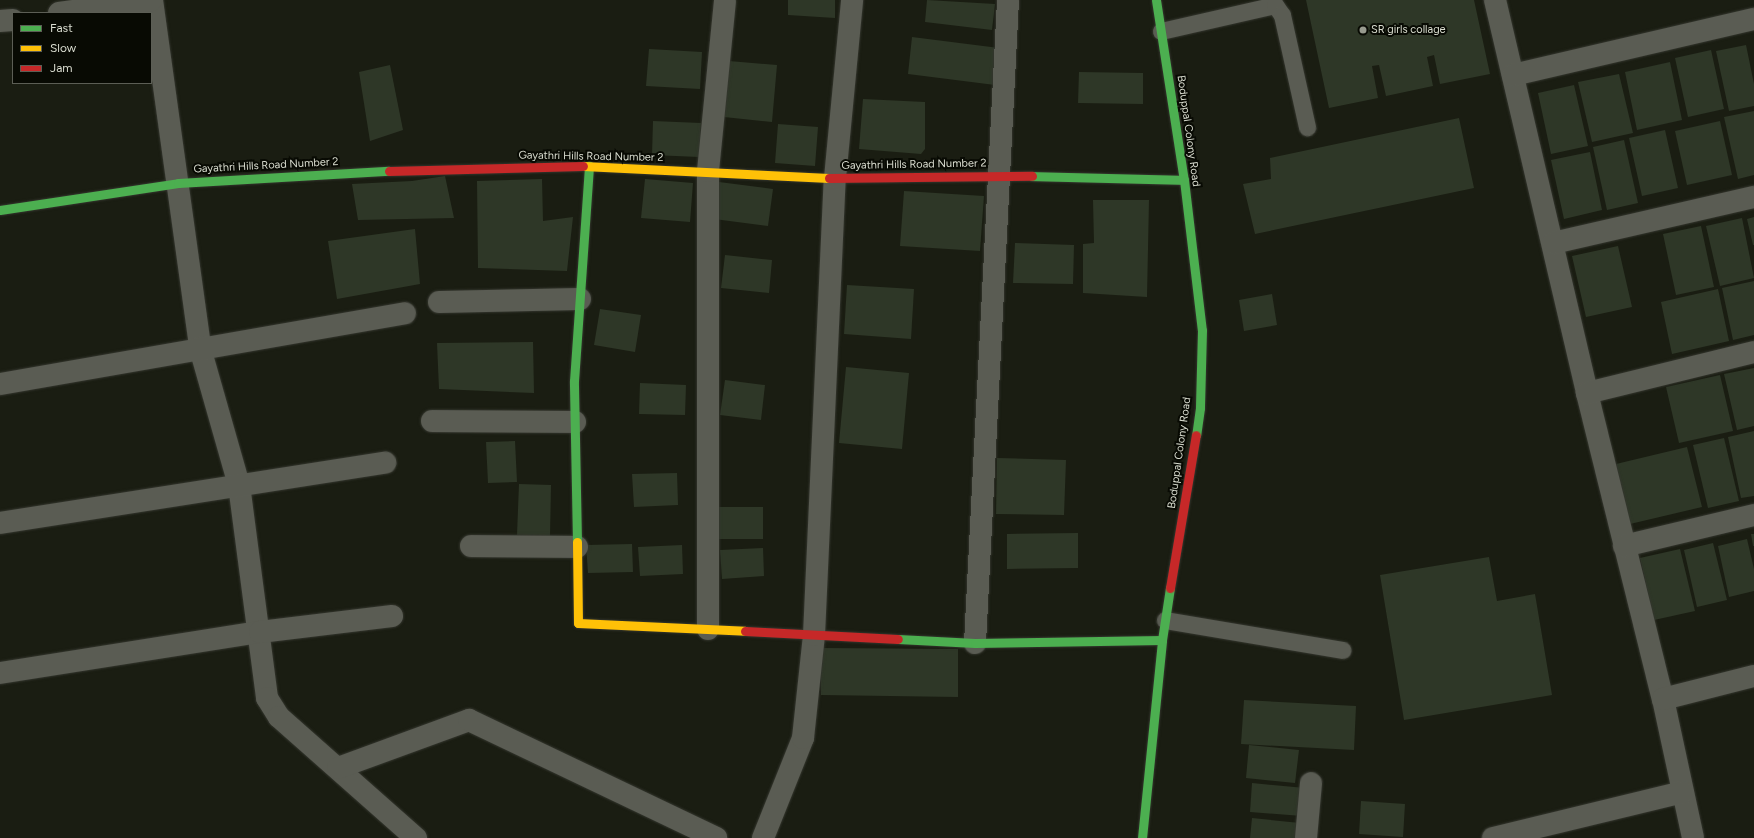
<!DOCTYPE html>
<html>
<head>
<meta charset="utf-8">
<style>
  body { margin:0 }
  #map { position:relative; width:1754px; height:838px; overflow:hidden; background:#1a1d12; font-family:Figtree,sans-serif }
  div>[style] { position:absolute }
  .building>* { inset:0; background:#2e3727 }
  .roads { filter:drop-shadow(0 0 1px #34362e) drop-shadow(0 0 1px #34362e) }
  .lane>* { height:17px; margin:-8.5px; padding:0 8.5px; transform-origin:8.5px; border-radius:8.5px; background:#5a5c53 }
  .street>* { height:22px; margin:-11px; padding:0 11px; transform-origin:11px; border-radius:11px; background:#5a5c53 }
  .fast>* { height:9px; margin:-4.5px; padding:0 4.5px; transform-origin:4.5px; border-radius:4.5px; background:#4caf50 }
  .slow>* { height:9px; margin:-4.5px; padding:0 4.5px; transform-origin:4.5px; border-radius:4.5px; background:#ffc107 }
  .jam>* { height:9px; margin:-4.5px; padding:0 4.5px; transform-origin:4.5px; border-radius:4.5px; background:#c62828 }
  .dots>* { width:11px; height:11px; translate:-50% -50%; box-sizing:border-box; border:2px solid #080a03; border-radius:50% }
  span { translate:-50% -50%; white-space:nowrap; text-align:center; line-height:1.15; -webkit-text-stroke:4px #080a03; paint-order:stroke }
  .poi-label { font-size:11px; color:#daddd0 }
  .left { translate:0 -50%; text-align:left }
  .street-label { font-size:11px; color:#daddd0 }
  .legend { position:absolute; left:12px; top:12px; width:140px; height:72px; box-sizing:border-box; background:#080a03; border:1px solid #5c5e55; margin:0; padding:5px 7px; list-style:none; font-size:12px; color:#daddd0 }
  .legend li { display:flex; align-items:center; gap:8px; height:20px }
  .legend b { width:20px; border:1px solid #5c5e55 }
</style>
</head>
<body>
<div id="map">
  <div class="building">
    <i style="clip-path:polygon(788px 0,835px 0,835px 18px,788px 15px)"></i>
    <i style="clip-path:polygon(927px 0,995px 4px,992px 30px,925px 22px)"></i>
    <i style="clip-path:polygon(1306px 0,1474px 0,1490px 74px,1440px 84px,1434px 55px,1427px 57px,1433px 86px,1386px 96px,1379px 65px,1372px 66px,1378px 98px,1329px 108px)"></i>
    <i style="clip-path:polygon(912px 37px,999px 48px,995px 85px,908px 74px)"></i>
    <i style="clip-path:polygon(1746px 45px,1754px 84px,1754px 106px,1729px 111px,1716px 51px)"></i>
    <i style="clip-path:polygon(649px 49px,702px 52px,700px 89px,646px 86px)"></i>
    <i style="clip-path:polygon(1711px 50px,1724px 109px,1688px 117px,1675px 58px)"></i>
    <i style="clip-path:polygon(729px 61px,777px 65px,772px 122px,724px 117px)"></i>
    <i style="clip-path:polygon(1670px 62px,1682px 120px,1637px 130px,1625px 72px)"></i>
    <i style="clip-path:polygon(390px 65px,403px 130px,370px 141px,359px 72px)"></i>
    <i style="clip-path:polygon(1079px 72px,1143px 73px,1143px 104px,1078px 103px)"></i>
    <i style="clip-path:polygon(1619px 74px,1633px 133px,1592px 142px,1578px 82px)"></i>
    <i style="clip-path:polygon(1574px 85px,1588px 146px,1551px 154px,1538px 93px)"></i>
    <i style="clip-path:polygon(863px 99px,925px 102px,925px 149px,921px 154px,859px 149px)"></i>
    <i style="clip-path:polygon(1754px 111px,1754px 175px,1738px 179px,1724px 117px)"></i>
    <i style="clip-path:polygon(1459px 118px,1474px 188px,1255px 234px,1243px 184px,1271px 179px,1270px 158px)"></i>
    <i style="clip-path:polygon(653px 121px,701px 123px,699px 157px,652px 155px)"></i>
    <i style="clip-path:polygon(1720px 121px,1732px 175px,1687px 185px,1675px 131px)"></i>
    <i style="clip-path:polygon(778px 124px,818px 127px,815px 166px,775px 163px)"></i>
    <i style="clip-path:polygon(1665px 130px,1678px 188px,1642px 196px,1629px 138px)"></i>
    <i style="clip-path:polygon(1624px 140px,1638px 203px,1607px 210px,1593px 147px)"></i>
    <i style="clip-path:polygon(1590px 152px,1602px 210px,1564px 219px,1551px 160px)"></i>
    <i style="clip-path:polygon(445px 176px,454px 218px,358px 220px,352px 184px,412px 181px)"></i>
    <i style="clip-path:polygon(542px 179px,543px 221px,573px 217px,567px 271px,478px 268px,477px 181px)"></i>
    <i style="clip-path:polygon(645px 179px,693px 183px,690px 222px,641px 218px)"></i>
    <i style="clip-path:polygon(719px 182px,773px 189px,768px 226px,714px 219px)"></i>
    <i style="clip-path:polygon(904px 191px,984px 196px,980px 251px,900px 246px)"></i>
    <i style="clip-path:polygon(1093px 200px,1149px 200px,1147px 297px,1083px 293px,1083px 244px,1094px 243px)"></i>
    <i style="clip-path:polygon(1754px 217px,1754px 245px,1753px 245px,1747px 219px)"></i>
    <i style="clip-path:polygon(1742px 218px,1754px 278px,1720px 286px,1706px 226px)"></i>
    <i style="clip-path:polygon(1701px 226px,1714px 287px,1676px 295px,1663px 234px)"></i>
    <i style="clip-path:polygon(415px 229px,420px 284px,337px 299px,328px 241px)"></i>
    <i style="clip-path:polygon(1015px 243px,1074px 245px,1073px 284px,1013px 283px)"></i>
    <i style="clip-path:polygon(1618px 246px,1632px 307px,1586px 317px,1572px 256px)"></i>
    <i style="clip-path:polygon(725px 255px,772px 260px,769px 293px,721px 288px)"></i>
    <i style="clip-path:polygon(1754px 281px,1754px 335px,1733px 340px,1722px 288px)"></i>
    <i style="clip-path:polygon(847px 285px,914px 289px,911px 339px,844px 334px)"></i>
    <i style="clip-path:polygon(1718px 289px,1729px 341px,1672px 354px,1661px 302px)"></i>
    <i style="clip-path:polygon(1272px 294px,1277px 325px,1244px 331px,1239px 300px)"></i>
    <i style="clip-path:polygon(600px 309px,641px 315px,635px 352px,594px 345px)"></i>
    <i style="clip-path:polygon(533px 342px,534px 393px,439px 389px,437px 343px)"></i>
    <i style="clip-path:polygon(846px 367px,909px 373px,902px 449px,839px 443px)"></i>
    <i style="clip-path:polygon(1754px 368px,1754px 426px,1737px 430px,1724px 374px)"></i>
    <i style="clip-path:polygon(1720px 375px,1733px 431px,1679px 443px,1666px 387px)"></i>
    <i style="clip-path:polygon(725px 380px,765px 385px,761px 420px,720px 415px)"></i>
    <i style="clip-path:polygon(640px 383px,686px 385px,685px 415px,639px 414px)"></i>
    <i style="clip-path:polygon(1754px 431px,1754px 496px,1741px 498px,1728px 437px)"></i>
    <i style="clip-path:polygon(1724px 438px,1739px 501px,1708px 508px,1693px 445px)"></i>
    <i style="clip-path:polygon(515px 441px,517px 482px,488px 483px,486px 442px)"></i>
    <i style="clip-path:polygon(1687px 447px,1702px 507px,1630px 524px,1616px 464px)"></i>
    <i style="clip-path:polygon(997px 458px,1066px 460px,1064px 515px,996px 514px)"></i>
    <i style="clip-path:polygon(677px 473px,678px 505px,634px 507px,632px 474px)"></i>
    <i style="clip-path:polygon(519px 484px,551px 485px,550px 536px,517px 535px)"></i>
    <i style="clip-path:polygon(717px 507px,763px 507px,763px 539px,716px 539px)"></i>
    <i style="clip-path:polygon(1078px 533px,1078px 568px,1007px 569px,1007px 534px)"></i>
    <i style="clip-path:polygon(1751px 534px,1754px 534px,1754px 546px,1753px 546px)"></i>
    <i style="clip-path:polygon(1747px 539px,1754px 569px,1754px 591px,1729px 597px,1718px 546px)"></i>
    <i style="clip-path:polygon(1713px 543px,1727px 600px,1697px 607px,1684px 550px)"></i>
    <i style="clip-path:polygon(632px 544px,633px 572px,588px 573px,586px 545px)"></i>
    <i style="clip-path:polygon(682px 545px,683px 574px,640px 576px,638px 547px)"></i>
    <i style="clip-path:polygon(763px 548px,764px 576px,722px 579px,720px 550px)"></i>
    <i style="clip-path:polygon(1680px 549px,1695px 611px,1654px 620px,1640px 558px)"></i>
    <i style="clip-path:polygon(1489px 557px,1497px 601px,1535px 594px,1552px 695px,1404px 720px,1380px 575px)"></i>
    <i style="clip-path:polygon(821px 648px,958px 649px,958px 697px,821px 695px)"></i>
    <i style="clip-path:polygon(1244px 700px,1356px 706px,1354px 750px,1241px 744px)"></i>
    <i style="clip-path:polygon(1249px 745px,1299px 750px,1295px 783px,1246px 778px)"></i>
    <i style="clip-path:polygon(1252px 783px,1305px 788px,1302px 816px,1250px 812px)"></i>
    <i style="clip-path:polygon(1361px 801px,1405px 804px,1403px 837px,1359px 834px)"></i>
    <i style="clip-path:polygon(1252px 818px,1300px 823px,1298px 838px,1250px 838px)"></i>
  </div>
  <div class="roads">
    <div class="lane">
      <i style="left:1161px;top:31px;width:117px;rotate:-12.8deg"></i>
      <i style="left:1275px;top:5px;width:12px;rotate:55deg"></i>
      <i style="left:1282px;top:15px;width:115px;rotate:77.4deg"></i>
      <i style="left:1165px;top:620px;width:180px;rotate:9.6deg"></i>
    </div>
    <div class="street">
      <i style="left:152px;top:0;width:351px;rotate:82.1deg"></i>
      <i style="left:200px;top:348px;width:142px;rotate:74.1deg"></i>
      <i style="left:239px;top:485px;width:215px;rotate:82.5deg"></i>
      <i style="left:267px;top:698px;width:22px;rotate:58deg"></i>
      <i style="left:279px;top:717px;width:183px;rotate:41.5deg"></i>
      <i style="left:1495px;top:0;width:404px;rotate:76.8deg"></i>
      <i style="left:1587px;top:393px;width:315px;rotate:76.1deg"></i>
      <i style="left:1663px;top:699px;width:142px;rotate:77.8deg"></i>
      <i style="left:59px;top:13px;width:93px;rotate:-8deg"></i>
      <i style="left:0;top:21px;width:13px;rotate:-4deg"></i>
      <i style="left:1513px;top:75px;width:247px;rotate:-13.1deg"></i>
      <i style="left:1553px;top:243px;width:206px;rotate:-12.9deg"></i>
      <i style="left:439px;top:302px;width:141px;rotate:-1.2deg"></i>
      <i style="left:0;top:384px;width:411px;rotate:-9.9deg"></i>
      <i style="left:1587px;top:393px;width:172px;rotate:-13.8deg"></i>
      <i style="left:432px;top:421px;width:143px;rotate:0.4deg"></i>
      <i style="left:0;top:523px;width:390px;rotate:-8.9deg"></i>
      <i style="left:471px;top:546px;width:106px;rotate:0.5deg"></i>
      <i style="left:1624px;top:546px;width:134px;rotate:-13.4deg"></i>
      <i style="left:708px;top:629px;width:458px;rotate:-90deg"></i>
      <i style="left:708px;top:171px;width:170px;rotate:-84.3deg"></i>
      <i style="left:975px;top:643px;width:644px;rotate:-87.06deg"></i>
      <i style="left:0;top:673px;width:263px;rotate:-9deg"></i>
      <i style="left:260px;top:632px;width:133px;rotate:-6.9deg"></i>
      <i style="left:1663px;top:699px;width:94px;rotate:-14.2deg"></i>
      <i style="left:338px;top:768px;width:140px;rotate:-20.1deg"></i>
      <i style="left:469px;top:720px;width:274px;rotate:25.5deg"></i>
      <i style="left:763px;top:838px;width:108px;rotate:-68.2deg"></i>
      <i style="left:803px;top:738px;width:104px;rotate:-83.9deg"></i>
      <i style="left:814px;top:635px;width:457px;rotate:-87.4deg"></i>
      <i style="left:835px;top:178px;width:179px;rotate:-84.5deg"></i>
      <i style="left:1306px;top:838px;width:55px;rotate:-84.8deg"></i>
      <i style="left:1493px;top:838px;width:195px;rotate:-13.6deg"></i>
    </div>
    <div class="fast">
      <i style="left:1156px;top:0;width:182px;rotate:81.2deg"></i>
      <i style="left:1184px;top:180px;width:151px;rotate:83.2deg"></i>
      <i style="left:1202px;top:330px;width:78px;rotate:91.5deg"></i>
      <i style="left:1200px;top:408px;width:27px;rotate:98deg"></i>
      <i style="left:1032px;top:176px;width:152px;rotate:1.5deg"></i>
      <i style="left:0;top:210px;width:180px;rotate:-8.6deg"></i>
      <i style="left:178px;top:183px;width:211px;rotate:-3.3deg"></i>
      <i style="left:577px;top:542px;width:161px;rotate:-91.1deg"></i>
      <i style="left:574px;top:381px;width:216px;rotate:-86deg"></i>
      <i style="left:898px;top:639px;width:77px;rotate:3deg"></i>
      <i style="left:975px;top:643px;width:187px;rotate:-0.9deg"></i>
      <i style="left:1142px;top:838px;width:199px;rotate:-84.2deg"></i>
      <i style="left:1162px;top:640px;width:53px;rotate:-81.3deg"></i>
    </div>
    <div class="slow">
      <i style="left:583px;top:166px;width:246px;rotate:2.8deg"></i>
      <i style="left:577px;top:542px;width:81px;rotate:89.3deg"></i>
      <i style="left:578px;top:623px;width:167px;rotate:2.7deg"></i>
    </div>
    <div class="jam">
      <i style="left:389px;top:171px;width:194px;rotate:-1.5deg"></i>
      <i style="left:829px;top:178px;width:203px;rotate:-0.6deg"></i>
      <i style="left:1170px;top:588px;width:155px;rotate:-80.4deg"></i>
      <i style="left:745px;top:631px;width:153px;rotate:3deg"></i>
    </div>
  </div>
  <div class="dots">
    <i style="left:1363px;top:30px;background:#979a8e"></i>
  </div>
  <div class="poi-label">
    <span class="left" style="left:1371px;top:30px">SR girls collage</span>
  </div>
  <div class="street-label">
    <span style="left:1188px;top:131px;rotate:82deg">Boduppal Colony Road</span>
    <span style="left:591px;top:157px;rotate:1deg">Gayathri Hills Road Number 2</span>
    <span style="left:914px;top:165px;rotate:-1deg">Gayathri Hills Road Number 2</span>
    <span style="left:266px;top:166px;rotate:-3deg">Gayathri Hills Road Number 2</span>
    <span style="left:1180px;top:453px;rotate:-82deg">Boduppal Colony Road</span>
  </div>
  <ul class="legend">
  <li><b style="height:5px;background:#4caf50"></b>Fast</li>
  <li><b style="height:5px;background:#ffc107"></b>Slow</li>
  <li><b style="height:5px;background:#c62828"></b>Jam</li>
  </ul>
</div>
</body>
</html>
